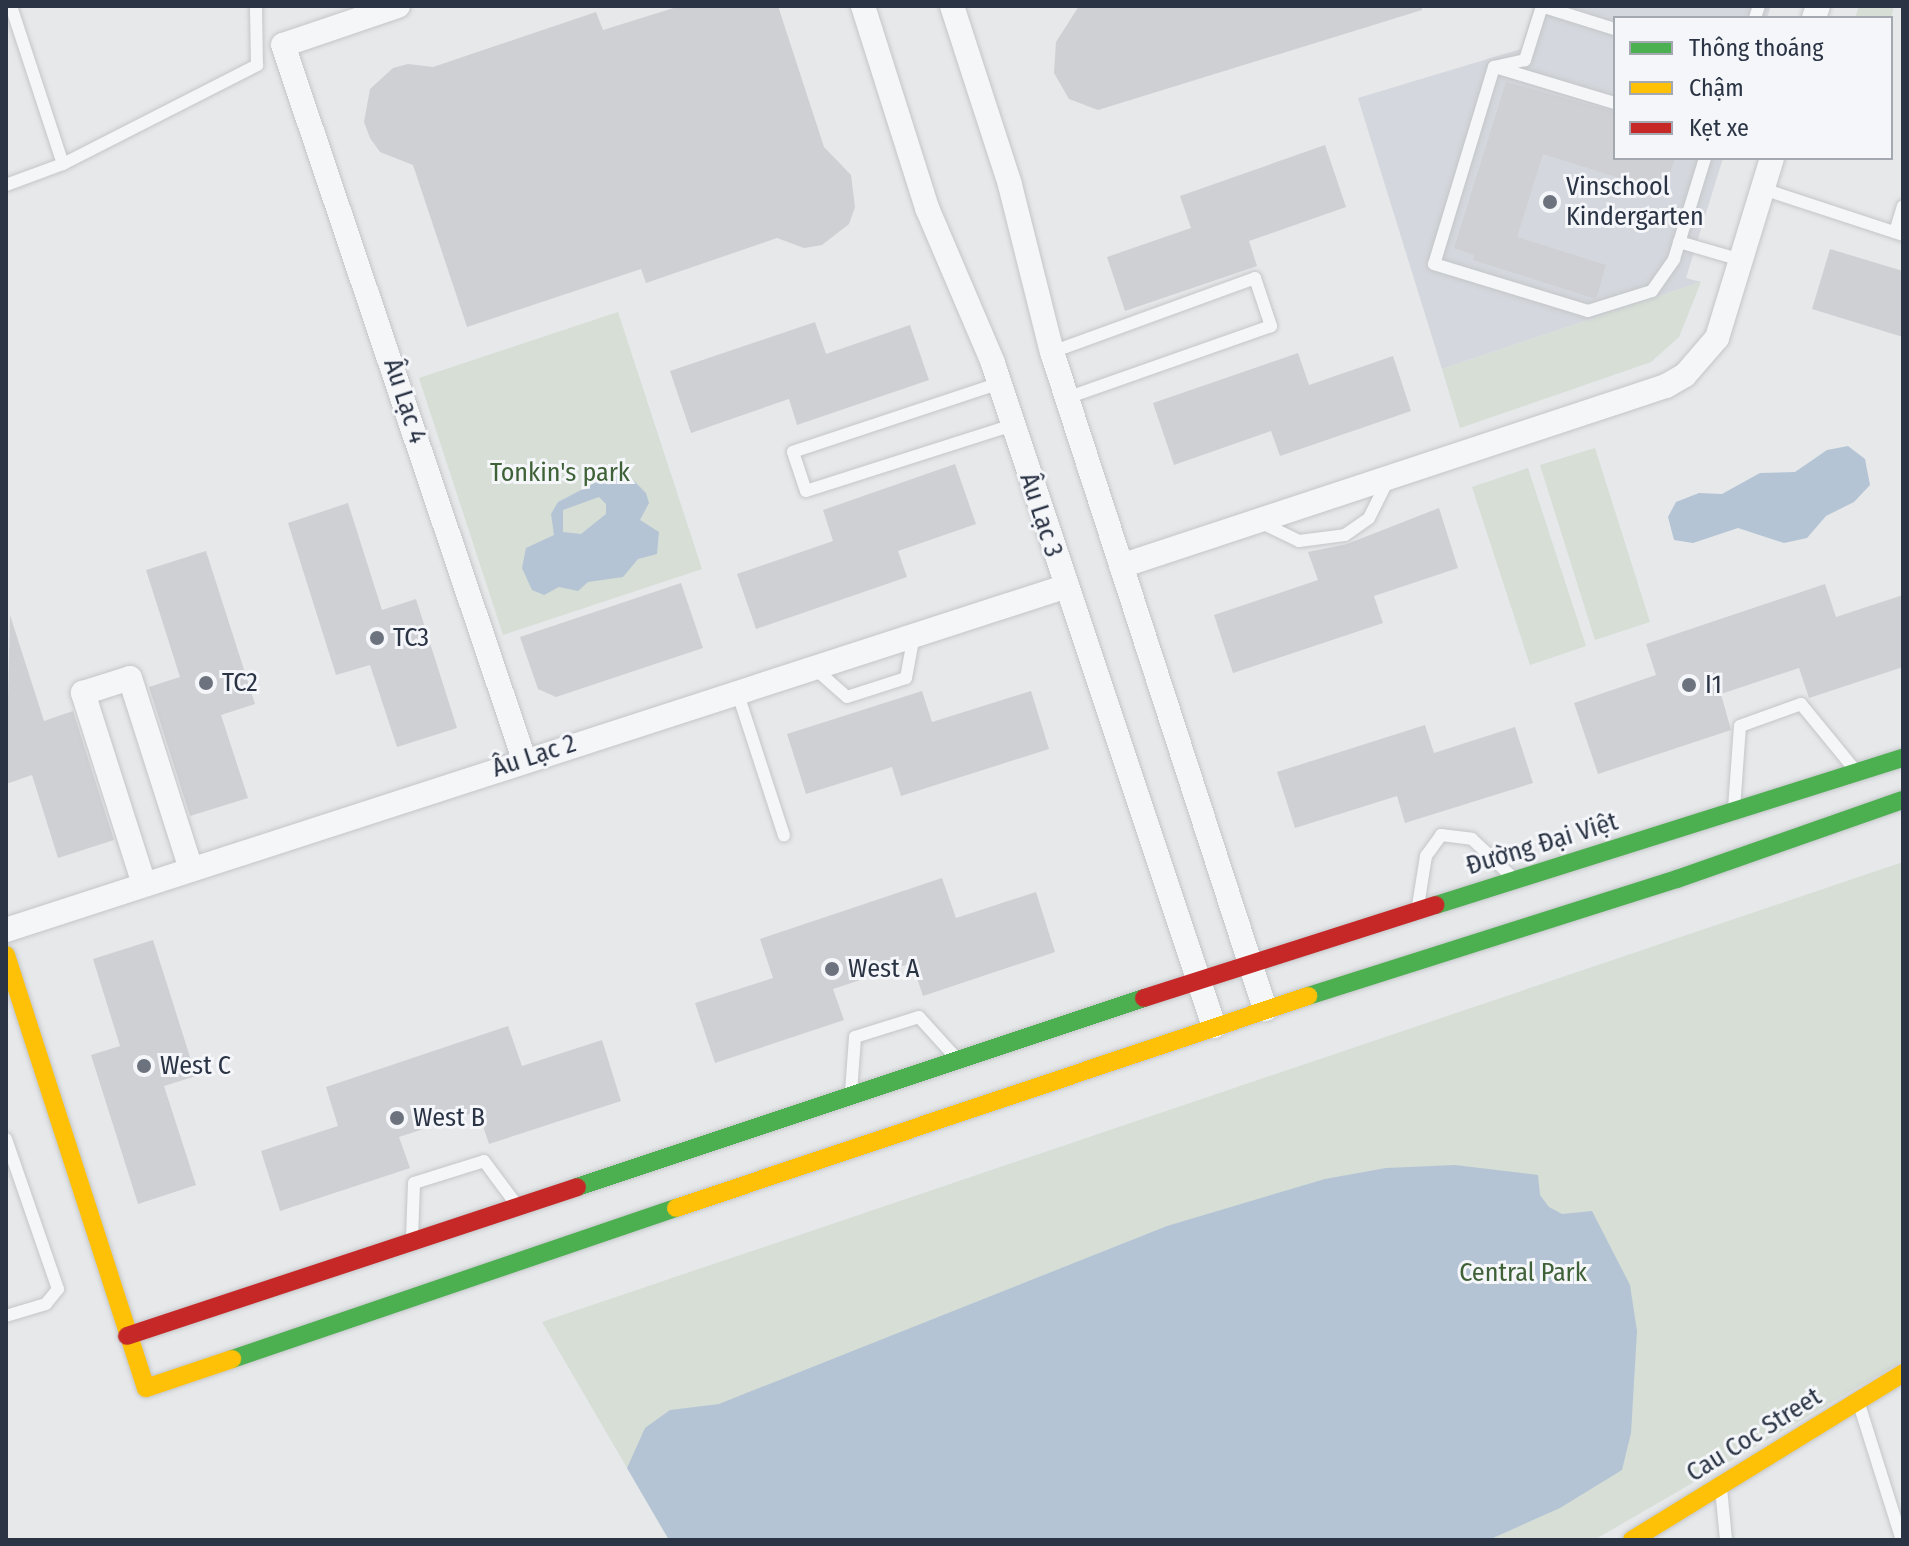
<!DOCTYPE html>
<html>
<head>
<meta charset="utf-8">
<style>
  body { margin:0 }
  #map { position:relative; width:1909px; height:1546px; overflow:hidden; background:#e6e8ea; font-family:"Fira Sans Condensed",sans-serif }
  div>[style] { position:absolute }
  .built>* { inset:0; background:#d4d7dd }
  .green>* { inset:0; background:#d6ded6 }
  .water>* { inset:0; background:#b4c4d5 }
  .building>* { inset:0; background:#ced0d3 }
  .roads { filter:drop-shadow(0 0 2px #c4c6c8) drop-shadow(0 0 2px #c4c6c8) }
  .lane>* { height:12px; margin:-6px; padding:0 6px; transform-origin:6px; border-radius:6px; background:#f5f6f7 }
  .street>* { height:24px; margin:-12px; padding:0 12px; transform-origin:12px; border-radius:12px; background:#f5f6f7 }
  .fast>* { height:18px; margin:-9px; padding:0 9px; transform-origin:9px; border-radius:9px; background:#4caf50 }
  .slow>* { height:18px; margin:-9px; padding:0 9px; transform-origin:9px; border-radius:9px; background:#ffc107 }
  .jam>* { height:18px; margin:-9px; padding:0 9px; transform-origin:9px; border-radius:9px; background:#c62828 }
  .dots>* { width:22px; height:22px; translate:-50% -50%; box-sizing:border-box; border:4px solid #f4f6f9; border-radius:50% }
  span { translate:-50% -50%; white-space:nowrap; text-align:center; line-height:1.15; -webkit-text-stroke:6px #f4f6f9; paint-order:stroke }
  .poi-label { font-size:26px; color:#2b3445 }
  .left { translate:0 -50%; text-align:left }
  .street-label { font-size:26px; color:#2b3445 }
  .park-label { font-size:26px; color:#3f6138 }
  .frame { position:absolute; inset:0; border:8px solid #2b3445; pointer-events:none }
  .legend { position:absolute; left:1613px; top:16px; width:280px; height:144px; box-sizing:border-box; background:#f4f6f9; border:2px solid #a4a8b1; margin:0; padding:10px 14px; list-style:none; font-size:24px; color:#2b3445 }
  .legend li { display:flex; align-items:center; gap:16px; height:40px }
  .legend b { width:40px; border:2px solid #a4a8b1 }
</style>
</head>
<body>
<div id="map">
  <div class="built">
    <i style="clip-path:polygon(1534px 6px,1771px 6px,1767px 18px,1615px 18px,1615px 158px,1723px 158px,1686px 278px,1701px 282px,1442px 369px,1358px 98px,1521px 49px)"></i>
  </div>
  <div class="green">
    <i style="clip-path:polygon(1859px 6px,1894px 6px,1891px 18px,1855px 18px)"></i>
    <i style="clip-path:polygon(1701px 282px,1679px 337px,1651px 362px,1460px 428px,1442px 369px)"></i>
    <i style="clip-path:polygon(618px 312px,702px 569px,503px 635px,419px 378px)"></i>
    <i style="clip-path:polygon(1595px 448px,1650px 622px,1595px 640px,1540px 465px)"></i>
    <i style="clip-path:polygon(1528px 468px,1586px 646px,1530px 665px,1472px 487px)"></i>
    <i style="clip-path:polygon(1903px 862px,1903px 1361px,1594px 1540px,669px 1540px,542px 1322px)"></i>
  </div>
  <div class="water">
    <i style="clip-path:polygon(1848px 446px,1865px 459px,1870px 485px,1854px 502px,1826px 516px,1807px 538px,1784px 543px,1738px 528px,1693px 543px,1674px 540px,1668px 517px,1676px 502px,1699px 493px,1722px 494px,1760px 473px,1795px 472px,1827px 450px)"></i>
    <i style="clip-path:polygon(evenodd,608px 476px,630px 477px,646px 493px,649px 503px,640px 520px,659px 532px,657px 554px,638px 559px,623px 577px,588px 582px,578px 591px,559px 587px,544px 595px,532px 590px,522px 568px,526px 548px,554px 535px,551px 514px,558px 502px,608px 476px,599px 497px,606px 504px,606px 514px,581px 534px,563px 532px,563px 510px,599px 497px)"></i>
    <i style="clip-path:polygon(1455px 1165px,1538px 1175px,1540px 1195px,1549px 1207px,1562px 1214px,1592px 1211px,1630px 1285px,1637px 1331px,1631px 1433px,1622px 1470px,1560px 1508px,1493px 1538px,669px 1540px,627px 1468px,645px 1428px,670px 1410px,719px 1404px,1167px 1226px,1325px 1179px,1386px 1168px)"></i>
  </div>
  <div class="building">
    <i style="clip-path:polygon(680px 6px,778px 6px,824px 147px,851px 175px,855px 207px,849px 224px,822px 245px,804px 248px,777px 238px,646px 283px,641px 269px,467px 327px,413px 165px,380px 152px,370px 138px,364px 122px,370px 89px,393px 68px,408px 64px,433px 67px,596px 12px,603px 30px)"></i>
    <i style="clip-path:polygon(1079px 6px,1422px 6px,1422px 10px,1098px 110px,1069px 99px,1054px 73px,1056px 42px)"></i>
    <i style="clip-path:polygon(1506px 82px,1615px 112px,1615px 158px,1675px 158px,1664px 192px,1543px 154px,1517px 237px,1606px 265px,1596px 299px,1473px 260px,1474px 255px,1454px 248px)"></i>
    <i style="clip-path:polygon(1325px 145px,1346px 207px,1249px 241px,1257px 266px,1125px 311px,1107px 257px,1191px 228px,1180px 196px)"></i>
    <i style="clip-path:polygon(1830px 249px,1903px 271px,1903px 337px,1812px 309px)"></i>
    <i style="clip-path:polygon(815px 322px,826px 354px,910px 325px,929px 380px,797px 425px,789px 399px,691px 433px,670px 371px)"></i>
    <i style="clip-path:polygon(1298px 353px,1309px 385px,1393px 356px,1411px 411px,1280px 456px,1271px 431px,1174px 465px,1153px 403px)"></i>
    <i style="clip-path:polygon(955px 464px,976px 524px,898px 551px,907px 577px,756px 629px,737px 574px,833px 541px,823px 510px)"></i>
    <i style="clip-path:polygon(348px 503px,382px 610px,416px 599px,457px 728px,397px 747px,370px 665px,336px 675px,288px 523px)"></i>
    <i style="clip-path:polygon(1439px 508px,1458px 568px,1374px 596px,1383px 623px,1233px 673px,1214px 615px,1318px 580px,1308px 552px,1347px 544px)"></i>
    <i style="clip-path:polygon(206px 551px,255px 704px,221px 715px,248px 798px,190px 816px,149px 687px,180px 677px,146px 570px)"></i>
    <i style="clip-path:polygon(681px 583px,703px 648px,556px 697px,538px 689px,520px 637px)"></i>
    <i style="clip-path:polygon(1825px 584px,1836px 617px,1903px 595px,1903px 667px,1809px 698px,1799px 668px,1721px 694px,1731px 730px,1598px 774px,1574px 703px,1656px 675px,1646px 644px)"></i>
    <i style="clip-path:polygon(10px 615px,44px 721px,73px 711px,114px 840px,58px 858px,32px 775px,6px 784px)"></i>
    <i style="clip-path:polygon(922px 691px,932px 722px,1031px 691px,1049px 749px,901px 796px,892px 767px,806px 794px,787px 734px)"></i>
    <i style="clip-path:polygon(1425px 725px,1434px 753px,1515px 727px,1533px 783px,1405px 823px,1397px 796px,1295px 828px,1277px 772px)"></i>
    <i style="clip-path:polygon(942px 878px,956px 918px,1036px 892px,1055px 952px,923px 996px,912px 963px,833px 989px,844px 1020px,715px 1063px,695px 1003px,773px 978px,760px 939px)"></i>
    <i style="clip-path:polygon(153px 940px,196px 1076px,164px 1086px,196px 1185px,138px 1204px,91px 1055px,120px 1046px,93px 959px)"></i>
    <i style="clip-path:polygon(508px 1026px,522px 1066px,602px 1040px,621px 1101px,489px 1144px,478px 1111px,399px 1137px,410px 1168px,280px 1211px,261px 1151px,338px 1126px,326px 1087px)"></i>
  </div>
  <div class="roads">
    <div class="lane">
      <i style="left:11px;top:6px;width:166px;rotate:71.8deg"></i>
      <i style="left:1541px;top:6px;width:77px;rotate:17.3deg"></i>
      <i style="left:1542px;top:6px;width:57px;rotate:107.5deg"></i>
      <i style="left:1525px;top:60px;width:32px;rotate:167deg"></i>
      <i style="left:1494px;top:67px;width:206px;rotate:106.9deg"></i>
      <i style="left:1434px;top:264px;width:161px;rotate:17deg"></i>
      <i style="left:1588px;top:311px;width:67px;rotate:-17.4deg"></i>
      <i style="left:1652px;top:291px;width:39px;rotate:-55deg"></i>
      <i style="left:1674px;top:259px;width:106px;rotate:-72.9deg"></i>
      <i style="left:1755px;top:18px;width:13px;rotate:-72deg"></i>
      <i style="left:1495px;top:67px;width:125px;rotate:16.7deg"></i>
      <i style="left:6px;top:185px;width:61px;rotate:-20.2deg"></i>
      <i style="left:63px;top:164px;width:218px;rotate:-27deg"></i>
      <i style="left:257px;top:65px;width:59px;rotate:-91deg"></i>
      <i style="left:1763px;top:189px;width:147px;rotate:18.2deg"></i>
      <i style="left:1895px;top:232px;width:27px;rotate:-73deg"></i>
      <i style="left:1679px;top:242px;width:65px;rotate:16.2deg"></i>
      <i style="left:1052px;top:352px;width:216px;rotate:-20deg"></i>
      <i style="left:1255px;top:278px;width:51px;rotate:71.6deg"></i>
      <i style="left:1271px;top:326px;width:216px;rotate:160.6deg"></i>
      <i style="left:1000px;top:383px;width:218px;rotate:161.6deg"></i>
      <i style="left:793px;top:452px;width:41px;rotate:71.6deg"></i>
      <i style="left:806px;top:491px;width:217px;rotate:-17.7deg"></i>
      <i style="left:1260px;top:522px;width:43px;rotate:26deg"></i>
      <i style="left:1299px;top:541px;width:46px;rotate:-7.4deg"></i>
      <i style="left:1345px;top:535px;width:29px;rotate:-35deg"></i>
      <i style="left:1369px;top:518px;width:45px;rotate:-63.4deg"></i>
      <i style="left:813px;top:667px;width:45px;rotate:41.4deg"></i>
      <i style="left:847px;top:697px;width:62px;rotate:-17.9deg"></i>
      <i style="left:906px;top:678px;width:44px;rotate:-79.5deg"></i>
      <i style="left:737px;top:691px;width:152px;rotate:72deg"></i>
      <i style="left:1734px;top:809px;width:83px;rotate:-85.9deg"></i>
      <i style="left:1740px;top:726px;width:65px;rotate:-19.8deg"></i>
      <i style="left:1801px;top:704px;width:85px;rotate:50.7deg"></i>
      <i style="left:1418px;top:906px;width:51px;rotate:-80.9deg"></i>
      <i style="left:1426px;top:856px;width:26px;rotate:-54deg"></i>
      <i style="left:1441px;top:835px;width:31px;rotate:7deg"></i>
      <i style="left:1472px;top:839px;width:55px;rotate:43.5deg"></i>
      <i style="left:851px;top:1092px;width:55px;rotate:-85.8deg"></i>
      <i style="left:855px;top:1037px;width:67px;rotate:-17.4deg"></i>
      <i style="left:919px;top:1017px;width:55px;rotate:47.9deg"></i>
      <i style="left:6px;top:1139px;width:159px;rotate:70.9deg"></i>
      <i style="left:58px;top:1289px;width:19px;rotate:129deg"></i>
      <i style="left:46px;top:1304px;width:42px;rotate:163.3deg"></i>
      <i style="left:412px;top:1238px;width:55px;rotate:-87.9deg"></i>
      <i style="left:414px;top:1183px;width:73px;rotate:-17.4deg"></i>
      <i style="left:484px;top:1161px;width:54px;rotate:53.3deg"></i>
      <i style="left:1859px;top:1404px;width:143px;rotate:72.5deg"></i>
      <i style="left:1721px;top:1488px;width:52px;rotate:84.5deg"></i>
    </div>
    <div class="street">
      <i style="left:398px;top:6px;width:121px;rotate:161.3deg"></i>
      <i style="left:283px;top:45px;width:754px;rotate:71.35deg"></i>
      <i style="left:863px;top:6px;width:212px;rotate:72.4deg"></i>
      <i style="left:927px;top:208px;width:168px;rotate:66.9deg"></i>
      <i style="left:993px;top:363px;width:699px;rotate:71.57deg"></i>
      <i style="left:952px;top:6px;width:188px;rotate:72deg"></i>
      <i style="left:1010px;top:185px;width:172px;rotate:75.9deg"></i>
      <i style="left:1052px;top:352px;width:691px;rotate:72.04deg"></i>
      <i style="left:1814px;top:18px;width:13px;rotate:-72deg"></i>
      <i style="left:1121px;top:566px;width:574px;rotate:-18.28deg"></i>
      <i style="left:1666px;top:386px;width:22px;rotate:-30deg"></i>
      <i style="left:1685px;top:375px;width:49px;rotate:-49.1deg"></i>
      <i style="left:1717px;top:338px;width:188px;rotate:-73deg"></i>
      <i style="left:144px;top:884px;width:201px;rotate:-107.7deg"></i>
      <i style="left:83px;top:693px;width:49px;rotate:-17.7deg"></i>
      <i style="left:130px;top:678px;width:201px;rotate:72.3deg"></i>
      <i style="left:6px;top:930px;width:1112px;rotate:-17.96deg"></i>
    </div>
    <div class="fast">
      <i style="left:1436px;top:905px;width:490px;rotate:-17.5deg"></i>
      <i style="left:1308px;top:996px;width:387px;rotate:-17.6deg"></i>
      <i style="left:1677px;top:879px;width:239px;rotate:-19.3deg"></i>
      <i style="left:577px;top:1187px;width:598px;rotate:-18.43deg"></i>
      <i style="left:232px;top:1359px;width:469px;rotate:-18.8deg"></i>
    </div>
    <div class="slow">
      <i style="left:6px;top:955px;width:455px;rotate:72.1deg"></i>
      <i style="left:146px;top:1388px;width:91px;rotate:-18.6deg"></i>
      <i style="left:676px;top:1208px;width:667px;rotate:-18.54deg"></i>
      <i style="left:1632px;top:1540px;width:318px;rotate:-31.6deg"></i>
    </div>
    <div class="jam">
      <i style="left:1144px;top:998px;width:306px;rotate:-17.7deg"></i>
      <i style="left:127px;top:1336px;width:474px;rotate:-18.3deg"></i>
    </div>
  </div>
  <div class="dots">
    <i style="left:1550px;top:202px;background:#6c737f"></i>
    <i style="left:377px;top:638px;background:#6c737f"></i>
    <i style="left:206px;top:683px;background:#6c737f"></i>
    <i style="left:1689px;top:685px;background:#6c737f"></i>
    <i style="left:832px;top:969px;background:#6c737f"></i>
    <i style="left:144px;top:1066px;background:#6c737f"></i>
    <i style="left:397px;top:1118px;background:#6c737f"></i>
  </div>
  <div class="poi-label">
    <span class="left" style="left:1566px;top:202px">Vinschool<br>Kindergarten</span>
    <span class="left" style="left:393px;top:638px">TC3</span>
    <span class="left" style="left:222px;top:683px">TC2</span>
    <span class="left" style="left:1705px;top:685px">I1</span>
    <span class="left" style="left:848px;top:969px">West A</span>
    <span class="left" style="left:160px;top:1066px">West C</span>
    <span class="left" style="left:413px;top:1118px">West B</span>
  </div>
  <div class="street-label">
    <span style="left:405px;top:401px;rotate:72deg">Âu Lạc 4</span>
    <span style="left:1041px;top:515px;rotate:72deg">Âu Lạc 3</span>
    <span style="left:534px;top:756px;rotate:-18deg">Âu Lạc 2</span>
    <span style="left:1542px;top:844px;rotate:-17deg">Đường Đại Việt</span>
    <span style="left:1754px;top:1435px;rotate:-32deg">Cau Coc Street</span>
  </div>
  <div class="park-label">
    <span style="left:560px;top:473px">Tonkin's park</span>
    <span style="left:1523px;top:1273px">Central Park</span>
  </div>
  <div class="frame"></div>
  <ul class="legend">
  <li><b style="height:10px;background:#4caf50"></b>Thông thoáng</li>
  <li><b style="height:10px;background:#ffc107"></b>Chậm</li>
  <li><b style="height:10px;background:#c62828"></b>Kẹt xe</li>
  </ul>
</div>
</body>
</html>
